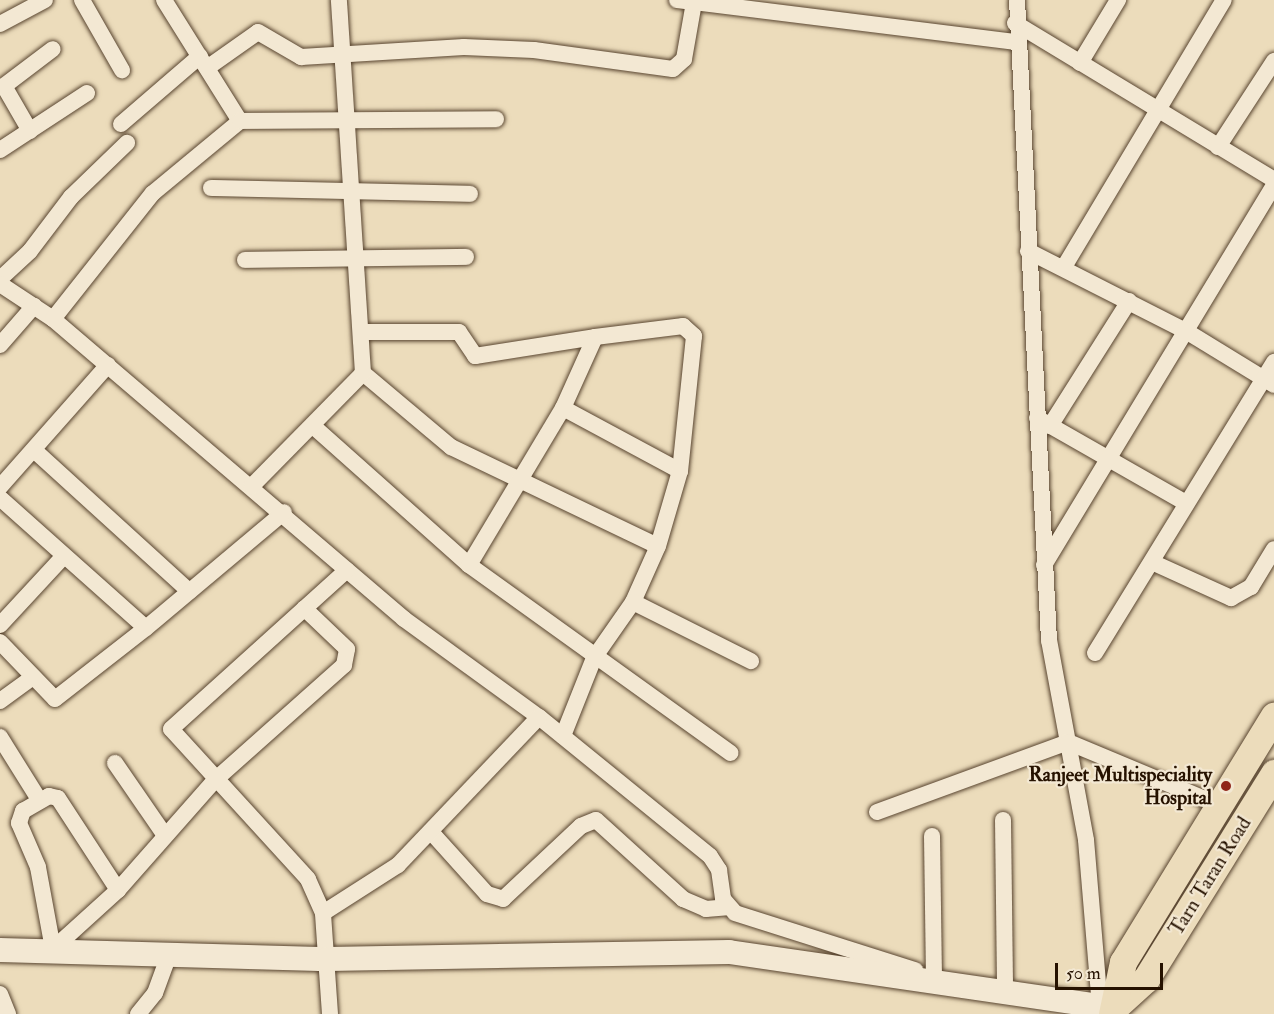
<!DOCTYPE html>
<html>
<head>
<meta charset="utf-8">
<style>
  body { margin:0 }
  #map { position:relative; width:1274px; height:1014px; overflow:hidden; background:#ecdcbb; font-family:"IM FELL Double Pica",serif }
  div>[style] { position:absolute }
  .roads { filter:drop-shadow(0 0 2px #58442f) drop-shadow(0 0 2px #58442f) }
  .street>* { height:16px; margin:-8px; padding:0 8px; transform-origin:8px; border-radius:8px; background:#f3e8d3 }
  .secondary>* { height:24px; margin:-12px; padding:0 12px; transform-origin:12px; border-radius:12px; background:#f3e8d3 }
  .primary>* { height:27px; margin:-13.5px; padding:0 13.5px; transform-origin:13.5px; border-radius:13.5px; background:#ecdcbb }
  .dots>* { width:16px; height:16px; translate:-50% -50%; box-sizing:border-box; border:3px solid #f3e8d3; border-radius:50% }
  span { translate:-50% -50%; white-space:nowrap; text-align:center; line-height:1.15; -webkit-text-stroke:4.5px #f3e8d3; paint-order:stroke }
  .poi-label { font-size:20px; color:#261200; font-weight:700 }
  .right { translate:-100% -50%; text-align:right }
  .street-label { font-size:20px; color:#261200 }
  .scale { position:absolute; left:1055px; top:963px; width:108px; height:27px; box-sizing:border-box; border:3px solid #261200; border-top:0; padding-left:8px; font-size:18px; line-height:21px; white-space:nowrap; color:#261200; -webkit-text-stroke:4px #f3e8d3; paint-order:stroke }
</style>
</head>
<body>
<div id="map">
  <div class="roads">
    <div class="street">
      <i style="left:82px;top:0;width:81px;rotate:60.3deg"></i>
      <i style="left:164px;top:0;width:143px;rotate:57.9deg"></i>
      <i style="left:677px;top:0;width:17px;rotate:7deg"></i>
      <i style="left:1017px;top:0;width:641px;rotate:87.14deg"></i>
      <i style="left:1049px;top:640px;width:203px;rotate:79.5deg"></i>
      <i style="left:1086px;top:840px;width:167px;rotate:85.2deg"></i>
      <i style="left:1015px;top:23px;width:303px;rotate:31.2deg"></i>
      <i style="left:0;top:24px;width:51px;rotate:-28.1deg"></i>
      <i style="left:1080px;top:63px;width:74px;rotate:-58.9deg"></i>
      <i style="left:207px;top:68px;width:62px;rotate:-35.2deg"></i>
      <i style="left:258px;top:32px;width:50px;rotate:30.2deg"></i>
      <i style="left:301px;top:57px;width:163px;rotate:-3.5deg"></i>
      <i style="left:464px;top:47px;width:70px;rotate:2.5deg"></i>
      <i style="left:534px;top:50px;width:140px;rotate:7.8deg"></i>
      <i style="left:673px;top:69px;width:15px;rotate:-42deg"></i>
      <i style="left:684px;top:59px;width:58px;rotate:-80deg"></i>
      <i style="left:694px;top:2px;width:323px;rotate:7.1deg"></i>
      <i style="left:121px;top:124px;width:104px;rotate:-40.7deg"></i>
      <i style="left:30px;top:131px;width:52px;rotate:-120deg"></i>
      <i style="left:4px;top:86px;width:61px;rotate:-37.1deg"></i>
      <i style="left:1218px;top:147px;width:103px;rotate:-56.9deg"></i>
      <i style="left:0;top:150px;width:104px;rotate:-33.2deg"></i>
      <i style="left:211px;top:188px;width:259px;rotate:1.3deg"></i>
      <i style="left:1028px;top:251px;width:177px;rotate:26.9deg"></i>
      <i style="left:1186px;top:331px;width:103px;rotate:31.5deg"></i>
      <i style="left:245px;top:260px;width:221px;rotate:-0.8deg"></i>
      <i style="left:1064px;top:267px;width:311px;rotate:-59.1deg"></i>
      <i style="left:0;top:279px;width:41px;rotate:-43deg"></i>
      <i style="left:30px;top:251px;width:68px;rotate:-52.8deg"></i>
      <i style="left:71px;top:197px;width:78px;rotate:-44deg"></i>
      <i style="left:0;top:284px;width:64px;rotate:33.4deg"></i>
      <i style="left:53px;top:319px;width:462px;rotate:40.5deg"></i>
      <i style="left:404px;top:619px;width:167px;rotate:36deg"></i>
      <i style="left:539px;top:717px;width:220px;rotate:39.1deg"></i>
      <i style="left:710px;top:856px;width:17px;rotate:57deg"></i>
      <i style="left:719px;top:870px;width:29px;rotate:82deg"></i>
      <i style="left:723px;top:899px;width:18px;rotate:49deg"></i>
      <i style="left:735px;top:913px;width:189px;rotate:17.6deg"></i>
      <i style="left:53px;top:319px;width:161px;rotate:-51.6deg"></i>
      <i style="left:153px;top:193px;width:113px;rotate:-39.6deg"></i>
      <i style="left:240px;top:121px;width:256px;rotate:-0.4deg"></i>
      <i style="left:364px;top:332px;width:95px"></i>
      <i style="left:459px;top:332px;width:29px;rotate:56deg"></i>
      <i style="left:475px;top:356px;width:121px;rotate:-9deg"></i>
      <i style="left:0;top:345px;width:52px;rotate:-48.9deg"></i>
      <i style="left:363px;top:373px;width:115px;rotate:40.1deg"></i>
      <i style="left:451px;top:447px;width:229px;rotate:25.6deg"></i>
      <i style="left:658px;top:546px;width:61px;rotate:114.1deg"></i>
      <i style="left:633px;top:602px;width:68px;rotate:124.9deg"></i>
      <i style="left:594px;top:658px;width:84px;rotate:111.7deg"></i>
      <i style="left:563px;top:408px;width:133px;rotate:28.3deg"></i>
      <i style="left:1037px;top:418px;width:172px;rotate:29.7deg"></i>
      <i style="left:313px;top:426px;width:209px;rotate:41.7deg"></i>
      <i style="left:469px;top:565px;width:322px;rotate:35.7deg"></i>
      <i style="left:1050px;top:426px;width:148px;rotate:-57.7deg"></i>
      <i style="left:34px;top:450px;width:210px;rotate:42.3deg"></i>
      <i style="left:252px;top:486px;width:158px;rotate:-45.5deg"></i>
      <i style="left:363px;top:373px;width:374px;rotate:-93.7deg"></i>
      <i style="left:0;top:487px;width:163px;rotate:-48.5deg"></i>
      <i style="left:0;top:498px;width:195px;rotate:41.7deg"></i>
      <i style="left:146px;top:628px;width:180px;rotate:-40deg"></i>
      <i style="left:1154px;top:563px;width:85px;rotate:24.4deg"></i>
      <i style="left:1231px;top:598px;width:23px;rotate:-29deg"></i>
      <i style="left:1251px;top:587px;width:44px;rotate:-58.8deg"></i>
      <i style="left:469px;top:565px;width:183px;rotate:-59.1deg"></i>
      <i style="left:563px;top:408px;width:78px;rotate:-65.7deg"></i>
      <i style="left:595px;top:337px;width:89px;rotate:-7.1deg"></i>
      <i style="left:683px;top:326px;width:15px;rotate:42deg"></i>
      <i style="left:694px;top:336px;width:136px;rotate:95.9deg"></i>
      <i style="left:680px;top:471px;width:78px;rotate:106.3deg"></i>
      <i style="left:1044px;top:565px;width:444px;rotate:-58.8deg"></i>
      <i style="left:633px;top:602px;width:132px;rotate:26.6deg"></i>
      <i style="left:0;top:625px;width:93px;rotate:-47.2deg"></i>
      <i style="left:0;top:642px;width:79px;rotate:46deg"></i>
      <i style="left:55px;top:699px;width:115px;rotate:-38deg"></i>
      <i style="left:1095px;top:653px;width:342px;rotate:-58.4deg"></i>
      <i style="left:0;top:701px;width:41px;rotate:-36deg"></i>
      <i style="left:0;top:737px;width:75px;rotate:58deg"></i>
      <i style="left:115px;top:763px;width:86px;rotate:55.4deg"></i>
      <i style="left:877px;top:812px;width:203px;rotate:-20.1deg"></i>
      <i style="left:1068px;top:742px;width:164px;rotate:22.6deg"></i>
      <i style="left:1003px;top:820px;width:173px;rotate:89.3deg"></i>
      <i style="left:432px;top:833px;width:82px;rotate:48deg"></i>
      <i style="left:487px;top:894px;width:17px;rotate:17deg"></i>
      <i style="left:503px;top:899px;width:107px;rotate:-43.1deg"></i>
      <i style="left:581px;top:826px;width:16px;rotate:-22deg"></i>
      <i style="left:596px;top:820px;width:118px;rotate:42.2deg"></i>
      <i style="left:683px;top:899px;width:25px;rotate:23deg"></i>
      <i style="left:706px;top:909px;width:21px;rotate:-5deg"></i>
      <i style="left:932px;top:836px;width:140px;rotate:89.2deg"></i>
      <i style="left:323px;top:913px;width:89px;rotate:-32.6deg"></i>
      <i style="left:398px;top:865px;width:204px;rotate:-46.4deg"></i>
      <i style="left:53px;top:949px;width:88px;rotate:-42.2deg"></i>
      <i style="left:118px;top:890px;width:147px;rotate:-48.6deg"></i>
      <i style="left:215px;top:780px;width:173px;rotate:-41.7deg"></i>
      <i style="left:344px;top:665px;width:16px;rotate:-79deg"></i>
      <i style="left:347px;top:649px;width:59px;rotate:-136.4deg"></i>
      <i style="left:53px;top:949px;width:83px;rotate:-100.4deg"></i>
      <i style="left:38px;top:867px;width:48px;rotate:-113.4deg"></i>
      <i style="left:19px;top:823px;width:13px;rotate:-72deg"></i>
      <i style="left:23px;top:811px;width:30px;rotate:-30deg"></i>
      <i style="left:49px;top:796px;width:9px;rotate:13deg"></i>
      <i style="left:58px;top:798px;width:110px;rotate:56.9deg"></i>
      <i style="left:0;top:994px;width:22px;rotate:68deg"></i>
      <i style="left:138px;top:1014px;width:27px;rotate:-51deg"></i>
      <i style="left:155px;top:993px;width:44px;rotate:-69.9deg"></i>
      <i style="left:330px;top:1014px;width:101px;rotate:-94deg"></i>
      <i style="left:323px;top:913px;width:37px;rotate:-114deg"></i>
      <i style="left:308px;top:879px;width:203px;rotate:-132.4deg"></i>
      <i style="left:171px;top:729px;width:237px;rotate:-42.1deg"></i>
    </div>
    <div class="secondary">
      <i style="left:0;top:950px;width:328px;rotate:1.6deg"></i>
      <i style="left:328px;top:959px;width:401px;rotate:-1deg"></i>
      <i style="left:729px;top:952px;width:389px;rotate:8.3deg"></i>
    </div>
    <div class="primary">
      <i style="left:1114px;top:1008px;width:43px;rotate:-42.2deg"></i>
      <i style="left:1146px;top:979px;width:243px;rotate:-58.1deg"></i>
      <i style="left:1112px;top:1014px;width:53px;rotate:-78.1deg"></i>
      <i style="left:1123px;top:962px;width:289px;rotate:-58.5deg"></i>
    </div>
  </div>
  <div class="dots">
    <i style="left:1226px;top:786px;background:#8f2418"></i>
  </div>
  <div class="poi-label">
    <span class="right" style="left:1212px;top:786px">Ranjeet Multispeciality<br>Hospital</span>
  </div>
  <div class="street-label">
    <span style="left:1210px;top:876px;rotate:-58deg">Tarn Taran Road</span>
  </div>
  <div class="scale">50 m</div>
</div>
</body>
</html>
